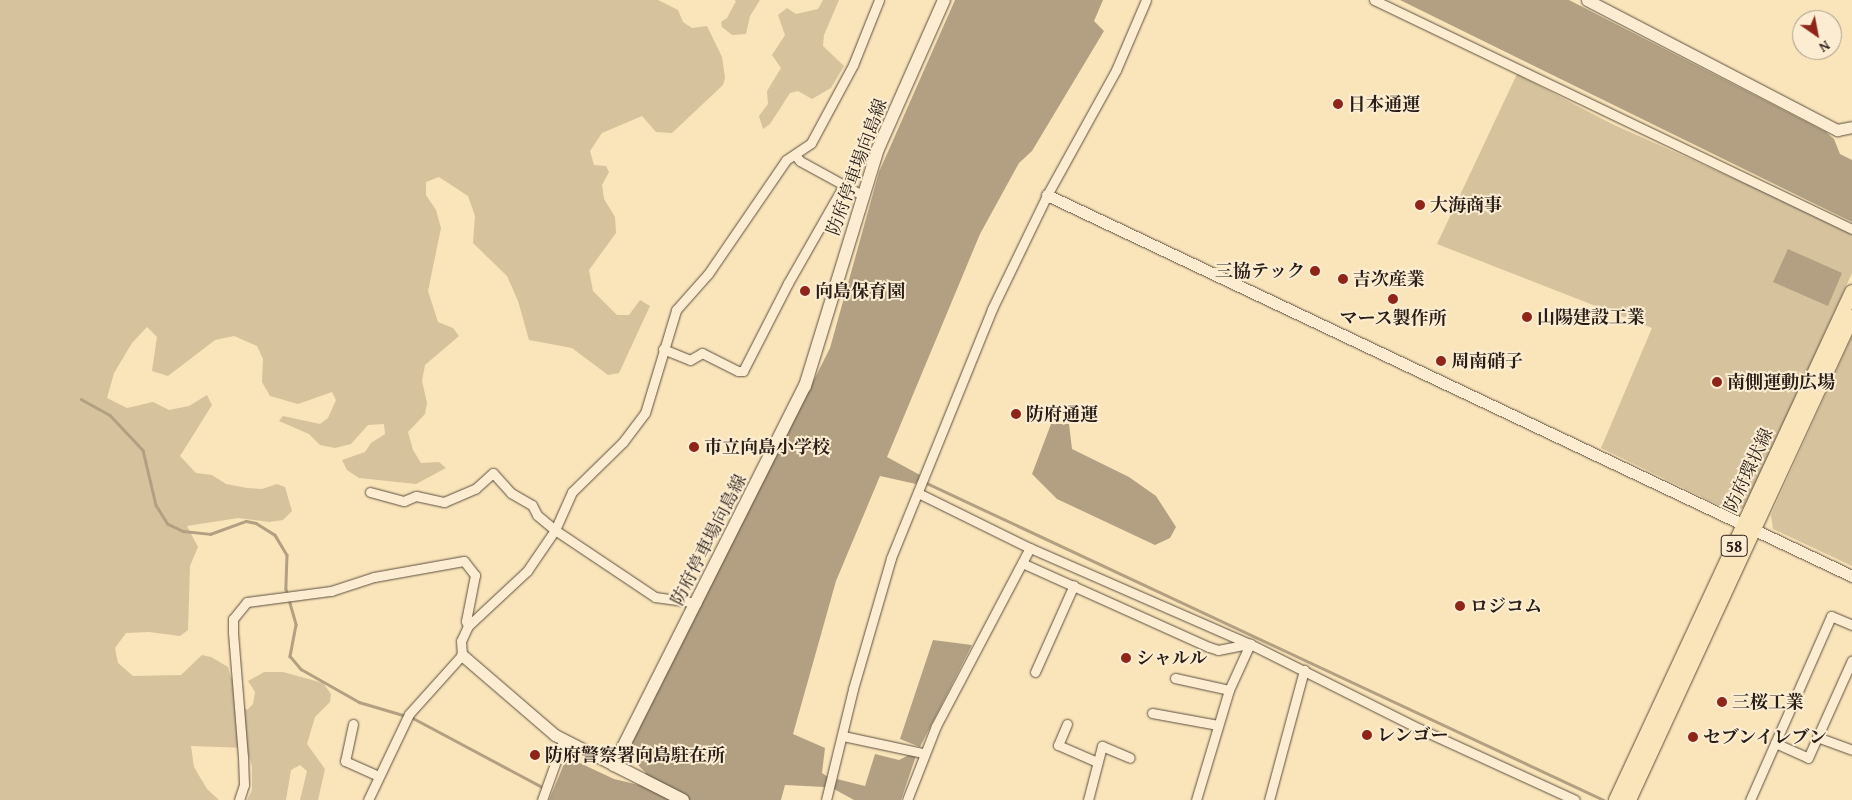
<!DOCTYPE html>
<html>
<head>
<meta charset="utf-8">
<style>
  body { margin:0 }
  #map { position:relative; width:1852px; height:800px; overflow:hidden; background:#fae4b9; font-family:"Gentium Book Plus","Noto Serif JP",serif }
  div>[style] { position:absolute }
  .green>* { inset:0; background:#d6c29d }
  .water>* { inset:0; background:#b3a082 }
  .stream>* { height:2.5px; margin:-1.25px; padding:0 1.25px; transform-origin:1.25px; border-radius:1.25px; background:#b3a082 }
  .roads { filter:drop-shadow(0 0 1px #5c4f40) drop-shadow(0 0 1px #5c4f40) }
  .minor>* { height:9px; margin:-4.5px; padding:0 4.5px; transform-origin:4.5px; border-radius:4.5px; background:#fcedd2 }
  .tertiary>* { height:11px; margin:-5.5px; padding:0 5.5px; transform-origin:5.5px; border-radius:5.5px; background:#fcedd2 }
  .secondary>* { height:12px; margin:-6px; padding:0 6px; transform-origin:6px; border-radius:6px; background:#fcedd2 }
  .primary>* { height:14px; margin:-7px; padding:0 7px; transform-origin:7px; border-radius:7px; background:#fae4b9 }
  .dots>* { width:14px; height:14px; translate:-50% -50%; box-sizing:border-box; border:2px solid #fcedd2; border-radius:50% }
  span { translate:-50% -50%; white-space:nowrap; text-align:center; line-height:1.15; -webkit-text-stroke:4px #fcedd2; paint-order:stroke }
  .shield-label span { padding:1px 4px; background:#fcedd2; border:1px solid; border-radius:4px; -webkit-text-stroke-width:0 }
  .shield-label { font-size:16px; color:#281d17; font-weight:700 }
  .poi-label { font-size:18px; color:#281d17; font-weight:700 }
  .left { translate:0 -50%; text-align:left }
  .right { translate:-100% -50%; text-align:right }
  .street-label { font-size:18px; color:#281d17 }
  .north { position:absolute; left:1792px; top:10px; width:50px; height:50px; box-sizing:border-box; background:#fcedd2; border:1px solid #a79a87; border-radius:50%; rotate:147deg; font-size:14px; font-weight:700; line-height:20px; text-align:center; color:#281d17 }
  .north::after { content:''; display:block; margin:auto; width:18px; height:22px; background:#8f2418; clip-path:polygon(50% 0,100% 100%,50% 72%,0 100%) }
</style>
</head>
<body>
<div id="map">
  <div class="green">
    <i style="clip-path:polygon(0 0,658px 0,678px 10px,683px 22px,692px 28px,707px 26px,722px 57px,725px 78px,723px 85px,672px 133px,656px 132px,642px 116px,602px 133px,590px 151px,594px 165px,606px 166px,609px 172px,602px 185px,604px 199px,615px 217px,616px 233px,589px 270px,593px 291px,617px 315px,629px 315px,640px 300px,650px 306px,619px 373px,608px 375px,572px 348px,529px 340px,518px 301px,507px 276px,473px 243px,475px 216px,468px 196px,439px 177px,426px 182px,426px 195px,436px 210px,441px 228px,428px 291px,438px 322px,453px 328px,459px 336px,425px 365px,422px 381px,427px 403px,425px 414px,408px 432px,413px 450px,421px 463px,439px 462px,446px 468px,416px 484px,359px 478px,347px 470px,342px 460px,365px 452px,371px 443px,385px 434px,384px 424px,368px 425px,351px 444px,335px 448px,320px 445px,309px 434px,279px 421px,283px 416px,320px 424px,328px 418px,336px 400px,332px 392px,298px 404px,270px 396px,262px 382px,263px 359px,257px 346px,234px 336px,215px 340px,168px 376px,152px 371px,157px 337px,147px 327px,132px 343px,114px 373px,107px 398px,127px 408px,153px 402px,169px 410px,189px 406px,207px 395px,212px 405px,180px 456px,196px 473px,212px 475px,226px 484px,247px 488px,262px 489px,277px 484px,285px 487px,292px 511px,283px 520px,269px 522px,238px 518px,187px 526px,198px 547px,190px 566px,188px 630px,180px 636px,149px 632px,126px 633px,115px 648px,118px 663px,133px 676px,181px 675px,202px 655px,211px 657px,228px 667px,231px 678px,239px 686px,240px 704px,247px 710px,253px 704px,255px 692px,248px 681px,264px 672px,283px 672px,323px 683px,331px 694px,330px 702px,315px 717px,307px 744px,325px 769px,318px 800px,300px 800px,307px 771px,300px 765px,291px 770px,286px 800px,247px 800px,252px 790px,252px 766px,246px 748px,191px 746px,194px 767px,207px 789px,219px 800px,0 800px)"></i>
    <i style="clip-path:polygon(734px 0,760px 0,750px 16px,746px 34px,732px 35px,722px 27px,721px 22px,727px 18px,736px 1px)"></i>
    <i style="clip-path:polygon(823px 0,839px 0,824px 35px,823px 46px,844px 66px,831px 88px,812px 99px,798px 91px,790px 93px,770px 124px,763px 129px,759px 116px,768px 104px,767px 91px,781px 68px,772px 55px,785px 35px,778px 15px,787px 8px,796px 14px,818px 9px)"></i>
    <i style="clip-path:polygon(1517px 74px,1612px 124px,1852px 231px,1852px 273px,1745px 507px,1733px 512px,1601px 448px,1652px 328px,1437px 244px)"></i>
    <i style="clip-path:polygon(1852px 336px,1852px 566px,1773px 529px,1771px 515px)"></i>
  </div>
  <div class="water">
    <i style="clip-path:polygon(955px 0,1103px 0,1094px 21px,1104px 31px,1032px 151px,1019px 163px,980px 234px,887px 457px,920px 475px,916px 484px,880px 476px,836px 581px,793px 734px,825px 748px,822px 773px,828px 777px,825px 787px,785px 785px,781px 800px,549px 800px,567px 757px,614px 779px,639px 785px,646px 773px,637px 764px,631px 745px,830px 348px,879px 172px)"></i>
    <i style="clip-path:polygon(1400px 0,1569px 0,1826px 132px,1834px 139px,1840px 154px,1852px 160px,1852px 222px)"></i>
    <i style="clip-path:polygon(1788px 249px,1842px 273px,1828px 306px,1773px 282px)"></i>
    <i style="clip-path:polygon(1051px 424px,1069px 424px,1072px 449px,1129px 477px,1156px 496px,1176px 527px,1170px 538px,1155px 545px,1057px 499px,1032px 474px)"></i>
    <i style="clip-path:polygon(933px 640px,972px 645px,920px 747px,900px 739px)"></i>
    <i style="clip-path:polygon(875px 754px,899px 760px,911px 754px,916px 756px,901px 800px,854px 800px,834px 789px,837px 779px,865px 786px)"></i>
  </div>
  <div class="stream">
    <i style="left:81px;top:399px;width:33px;rotate:29deg"></i>
    <i style="left:110px;top:415px;width:48px;rotate:46.7deg"></i>
    <i style="left:143px;top:450px;width:57px;rotate:76.7deg"></i>
    <i style="left:156px;top:505px;width:22px;rotate:58deg"></i>
    <i style="left:168px;top:524px;width:17px;rotate:25deg"></i>
    <i style="left:183px;top:531px;width:27px;rotate:6deg"></i>
    <i style="left:210px;top:534px;width:38px;rotate:-20deg"></i>
    <i style="left:246px;top:521px;width:10px;rotate:11deg"></i>
    <i style="left:256px;top:523px;width:22px;rotate:32deg"></i>
    <i style="left:275px;top:535px;width:23px;rotate:59deg"></i>
    <i style="left:287px;top:555px;width:34px;rotate:92deg"></i>
    <i style="left:286px;top:589px;width:37px;rotate:74deg"></i>
    <i style="left:296px;top:625px;width:32px;rotate:101deg"></i>
    <i style="left:290px;top:656px;width:17px;rotate:50deg"></i>
    <i style="left:301px;top:669px;width:67px;rotate:29.6deg"></i>
    <i style="left:359px;top:702px;width:56px;rotate:16.5deg"></i>
    <i style="left:413px;top:718px;width:149px;rotate:28.1deg"></i>
    <i style="left:918px;top:479px;width:757px;rotate:25.08deg"></i>
  </div>
  <div class="roads">
    <div class="minor">
      <i style="left:1374px;top:0;width:530px;rotate:25.6deg"></i>
      <i style="left:795px;top:155px;width:8px;rotate:50deg"></i>
      <i style="left:800px;top:161px;width:71px;rotate:28.7deg"></i>
      <i style="left:663px;top:349px;width:29px;rotate:22deg"></i>
      <i style="left:690px;top:360px;width:14px;rotate:-30deg"></i>
      <i style="left:702px;top:353px;width:40px;rotate:26.6deg"></i>
      <i style="left:738px;top:371px;width:5px"></i>
      <i style="left:743px;top:371px;width:99px;rotate:-62.9deg"></i>
      <i style="left:788px;top:283px;width:113px;rotate:-60.3deg"></i>
      <i style="left:370px;top:492px;width:35px;rotate:15deg"></i>
      <i style="left:404px;top:501px;width:13px;rotate:-23deg"></i>
      <i style="left:416px;top:496px;width:29px;rotate:12deg"></i>
      <i style="left:444px;top:502px;width:34px;rotate:-23deg"></i>
      <i style="left:475px;top:489px;width:24px;rotate:-42deg"></i>
      <i style="left:493px;top:473px;width:27px;rotate:48deg"></i>
      <i style="left:511px;top:493px;width:24px;rotate:30deg"></i>
      <i style="left:532px;top:505px;width:11px;rotate:63deg"></i>
      <i style="left:537px;top:515px;width:23px;rotate:40deg"></i>
      <i style="left:555px;top:530px;width:120px;rotate:33.8deg"></i>
      <i style="left:655px;top:597px;width:42px;rotate:8.1deg"></i>
      <i style="left:918px;top:493px;width:125px;rotate:26.2deg"></i>
      <i style="left:1030px;top:548px;width:240px;rotate:23.6deg"></i>
      <i style="left:1250px;top:644px;width:190px;rotate:26.6deg"></i>
      <i style="left:1420px;top:729px;width:170px;rotate:24.6deg"></i>
      <i style="left:1022px;top:563px;width:205px;rotate:24.2deg"></i>
      <i style="left:1209px;top:647px;width:9px;rotate:18deg"></i>
      <i style="left:1218px;top:650px;width:33px;rotate:-11deg"></i>
      <i style="left:1035px;top:672px;width:95px;rotate:-65.9deg"></i>
      <i style="left:1175px;top:678px;width:55px;rotate:12.5deg"></i>
      <i style="left:1152px;top:713px;width:67px;rotate:10.3deg"></i>
      <i style="left:353px;top:724px;width:38px;rotate:102deg"></i>
      <i style="left:345px;top:761px;width:37px;rotate:24deg"></i>
      <i style="left:1067px;top:724px;width:23px;rotate:113deg"></i>
      <i style="left:1058px;top:745px;width:43px;rotate:23.6deg"></i>
      <i style="left:843px;top:736px;width:82px;rotate:12deg"></i>
      <i style="left:1817px;top:737px;width:37px;rotate:20deg"></i>
      <i style="left:1775px;top:743px;width:36px;rotate:24deg"></i>
      <i style="left:1808px;top:758px;width:107px;rotate:-65.8deg"></i>
      <i style="left:239px;top:800px;width:16px;rotate:-72deg"></i>
      <i style="left:244px;top:785px;width:28px;rotate:-92deg"></i>
      <i style="left:243px;top:757px;width:125px;rotate:-94.6deg"></i>
      <i style="left:233px;top:632px;width:13px;rotate:-90deg"></i>
      <i style="left:233px;top:619px;width:22px;rotate:-51deg"></i>
      <i style="left:247px;top:602px;width:85px;rotate:-7.5deg"></i>
      <i style="left:331px;top:591px;width:45px;rotate:-18deg"></i>
      <i style="left:374px;top:577px;width:91px;rotate:-10.1deg"></i>
      <i style="left:464px;top:561px;width:18px;rotate:52deg"></i>
      <i style="left:475px;top:575px;width:47px;rotate:101.1deg"></i>
      <i style="left:466px;top:621px;width:5px;rotate:68deg"></i>
      <i style="left:368px;top:800px;width:95px;rotate:-64.5deg"></i>
      <i style="left:409px;top:714px;width:79px;rotate:-48.1deg"></i>
      <i style="left:462px;top:655px;width:14px;rotate:-94deg"></i>
      <i style="left:461px;top:641px;width:17px;rotate:-65deg"></i>
      <i style="left:468px;top:626px;width:81px;rotate:-43deg"></i>
      <i style="left:527px;top:571px;width:50px;rotate:-55.7deg"></i>
      <i style="left:555px;top:530px;width:42px;rotate:-65.9deg"></i>
      <i style="left:572px;top:492px;width:71px;rotate:-44.4deg"></i>
      <i style="left:623px;top:442px;width:36px;rotate:-53deg"></i>
      <i style="left:645px;top:413px;width:108px;rotate:-73.2deg"></i>
      <i style="left:676px;top:310px;width:48px;rotate:-48.4deg"></i>
      <i style="left:708px;top:274px;width:138px;rotate:-55.6deg"></i>
      <i style="left:786px;top:160px;width:30px;rotate:-34deg"></i>
      <i style="left:811px;top:143px;width:89px;rotate:-61.7deg"></i>
      <i style="left:853px;top:65px;width:70px;rotate:-68.2deg"></i>
      <i style="left:542px;top:800px;width:63px;rotate:-70.4deg"></i>
      <i style="left:826px;top:800px;width:114px;rotate:-76.3deg"></i>
      <i style="left:853px;top:689px;width:136px;rotate:-73.8deg"></i>
      <i style="left:891px;top:558px;width:269px;rotate:-67.9deg"></i>
      <i style="left:992px;top:309px;width:127px;rotate:-64.2deg"></i>
      <i style="left:1047px;top:195px;width:143px;rotate:-61.1deg"></i>
      <i style="left:1116px;top:70px;width:76px;rotate:-66.8deg"></i>
      <i style="left:907px;top:800px;width:79px;rotate:-68.6deg"></i>
      <i style="left:936px;top:726px;width:201px;rotate:-62.2deg"></i>
      <i style="left:1088px;top:800px;width:56px;rotate:-75.5deg"></i>
      <i style="left:1102px;top:746px;width:30px;rotate:23deg"></i>
      <i style="left:1196px;top:800px;width:115px;rotate:-73.3deg"></i>
      <i style="left:1229px;top:690px;width:51px;rotate:-65.5deg"></i>
      <i style="left:1269px;top:800px;width:135px;rotate:-74.9deg"></i>
      <i style="left:1750px;top:800px;width:201px;rotate:-66.2deg"></i>
      <i style="left:1831px;top:616px;width:23px;rotate:23deg"></i>
    </div>
    <div class="tertiary">
      <i style="left:1587px;top:0;width:282px;rotate:27.5deg"></i>
      <i style="left:1837px;top:130px;width:15px;rotate:-11deg"></i>
      <i style="left:1047px;top:195px;width:891px;rotate:25.33deg"></i>
      <i style="left:462px;top:655px;width:123px;rotate:40.7deg"></i>
      <i style="left:555px;top:735px;width:66px;rotate:27deg"></i>
    </div>
    <div class="secondary">
      <i style="left:683px;top:800px;width:77px;rotate:-153.1deg"></i>
      <i style="left:614px;top:765px;width:424px;rotate:-63.3deg"></i>
      <i style="left:805px;top:386px;width:248px;rotate:-72.9deg"></i>
      <i style="left:878px;top:149px;width:163px;rotate:-66.1deg"></i>
    </div>
    <div class="primary">
      <i style="left:1616px;top:800px;width:560px;rotate:-65.08deg"></i>
      <i style="left:1629px;top:800px;width:532px;rotate:-65.22deg"></i>
    </div>
  </div>
  <div class="dots">
    <i style="left:1338px;top:104px;background:#8f2418"></i>
    <i style="left:1420px;top:205px;background:#8f2418"></i>
    <i style="left:1315px;top:271px;background:#8f2418"></i>
    <i style="left:1343px;top:279px;background:#8f2418"></i>
    <i style="left:805px;top:291px;background:#8f2418"></i>
    <i style="left:1393px;top:299px;background:#8f2418"></i>
    <i style="left:1527px;top:317px;background:#8f2418"></i>
    <i style="left:1441px;top:361px;background:#8f2418"></i>
    <i style="left:1717px;top:382px;background:#8f2418"></i>
    <i style="left:1016px;top:414px;background:#8f2418"></i>
    <i style="left:694px;top:447px;background:#8f2418"></i>
    <i style="left:1460px;top:606px;background:#8f2418"></i>
    <i style="left:1126px;top:658px;background:#8f2418"></i>
    <i style="left:1722px;top:702px;background:#8f2418"></i>
    <i style="left:1367px;top:735px;background:#8f2418"></i>
    <i style="left:1693px;top:737px;background:#8f2418"></i>
    <i style="left:535px;top:755px;background:#8f2418"></i>
  </div>
  <div class="shield-label">
    <span style="left:1734px;top:546px">58</span>
  </div>
  <div class="poi-label">
    <span class="left" style="left:1348px;top:104px">日本通運</span>
    <span class="left" style="left:1430px;top:205px">大海商事</span>
    <span class="right" style="left:1305px;top:271px">三協テック</span>
    <span class="left" style="left:1353px;top:279px">吉次産業</span>
    <span class="left" style="left:815px;top:291px">向島保育園</span>
    <span class="left" style="left:1537px;top:317px">山陽建設工業</span>
    <span style="left:1393px;top:318px">マース製作所</span>
    <span class="left" style="left:1451px;top:361px">周南硝子</span>
    <span class="left" style="left:1727px;top:382px">南側運動広場</span>
    <span class="left" style="left:1026px;top:414px">防府通運</span>
    <span class="left" style="left:704px;top:447px">市立向島小学校</span>
    <span class="left" style="left:1470px;top:606px">ロジコム</span>
    <span class="left" style="left:1136px;top:658px">シャルル</span>
    <span class="left" style="left:1732px;top:702px">三桜工業</span>
    <span class="left" style="left:1377px;top:735px">レンゴー</span>
    <span class="left" style="left:1703px;top:737px">セブンイレブン</span>
    <span class="left" style="left:545px;top:755px">防府警察署向島駐在所</span>
  </div>
  <div class="street-label">
    <span style="left:857px;top:167px;rotate:-70deg">防府停車場向島線</span>
    <span style="left:1749px;top:470px;rotate:-65deg">防府環状線</span>
    <span style="left:709px;top:540px;rotate:-63deg">防府停車場向島線</span>
  </div>
  <div class="north">N</div>
</div>
</body>
</html>
